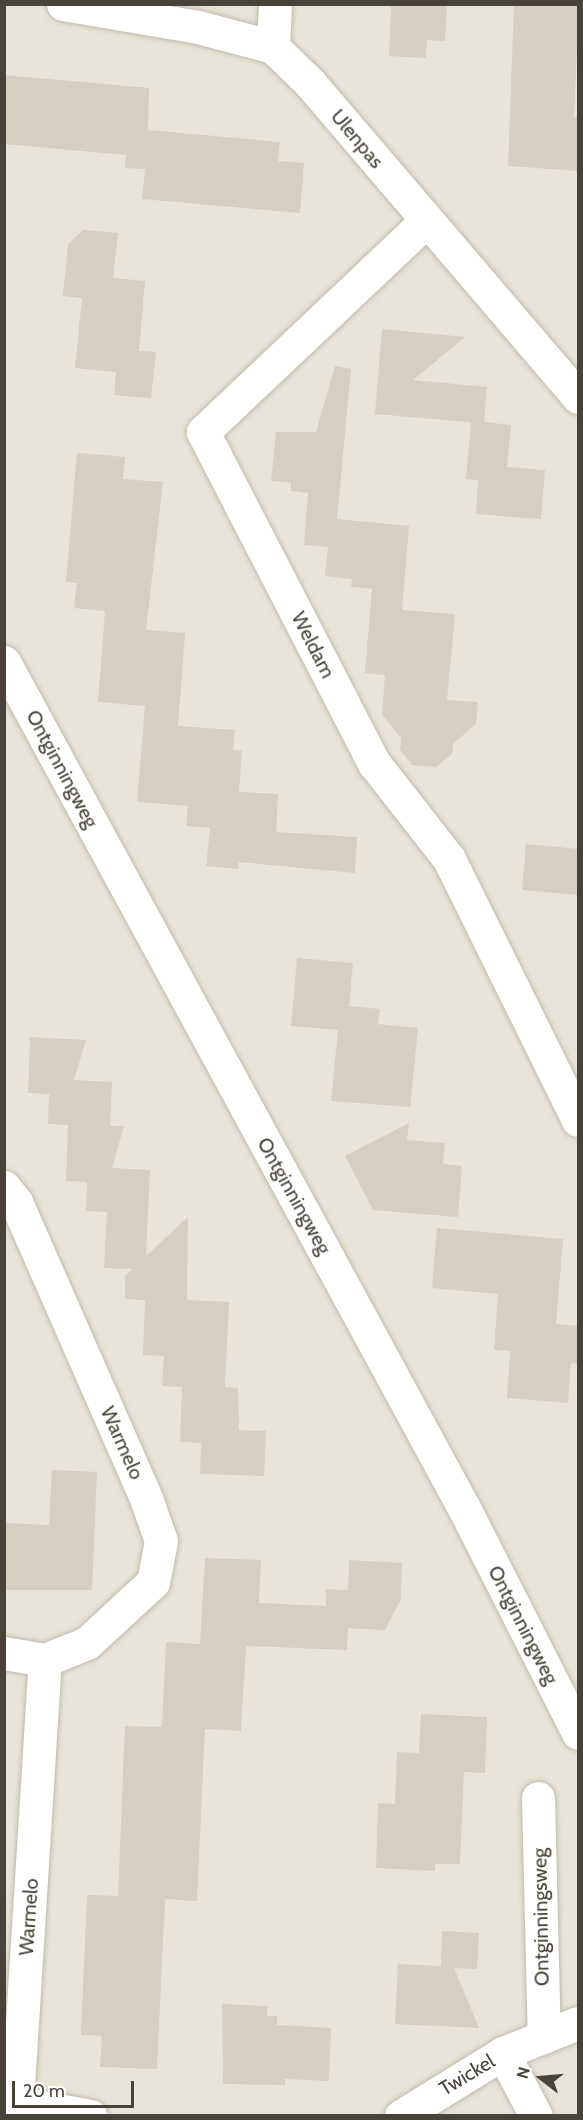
<!DOCTYPE html>
<html>
<head>
<meta charset="utf-8">
<style>
  body { margin:0 }
  #map { position:relative; width:583px; height:2120px; overflow:hidden; background:#f4f2e9; font-family:Cabin,sans-serif }
  div>[style] { position:absolute }
  .residential>* { inset:0; background:#e8e4d7 }
  .building>* { inset:0; background:#d5cfbf }
  .roads { filter:drop-shadow(0 0 2px #bfbbac) drop-shadow(0 0 2px #bfbbac) }
  .pedestrian>* { height:33px; margin:-16.5px; padding:0 16.5px; transform-origin:16.5px; border-radius:16.5px; background:#fff }
  .minor>* { height:33px; margin:-16.5px; padding:0 16.5px; transform-origin:16.5px; border-radius:16.5px; background:#fff }
  span { translate:-50% -50%; white-space:nowrap; text-align:center; line-height:1.15; -webkit-text-stroke:4.5px #fff; paint-order:stroke }
  .street-label { font-size:20px; color:#474338 }
  .frame { position:absolute; inset:0; border:6px solid #474338; pointer-events:none }
  .north { position:absolute; left:511px; top:2048px; width:60px; height:60px; -webkit-text-stroke:4px #fff; paint-order:stroke; rotate:286deg; font-size:16px; font-weight:700; line-height:24px; text-align:center; color:#474338 }
  .north::after { content:''; display:block; margin:auto; width:21px; height:27px; background:#474338; clip-path:polygon(50% 0,100% 100%,50% 72%,0 100%) }
  .scale { position:absolute; left:12px; top:2081px; width:122px; height:27px; box-sizing:border-box; border:3px solid #474338; border-top:0; padding-left:8px; font-size:18px; line-height:21px; white-space:nowrap; color:#474338; -webkit-text-stroke:4px #fff; paint-order:stroke }
</style>
</head>
<body>
<div id="map">
  <div class="residential">
    <i style="clip-path:polygon(5px 5px,578px 5px,578px 2115px,5px 2115px)"></i>
  </div>
  <div class="building">
    <i style="clip-path:polygon(391px 4px,447px 4px,445px 41px,427px 40px,426px 58px,389px 56px)"></i>
    <i style="clip-path:polygon(514px 4px,579px 4px,574px 117px,579px 117px,579px 171px,508px 166px)"></i>
    <i style="clip-path:polygon(4px 75px,149px 88px,148px 130px,280px 142px,278px 161px,304px 163px,300px 213px,142px 199px,145px 169px,125px 168px,126px 155px,4px 144px)"></i>
    <i style="clip-path:polygon(83px 230px,118px 233px,113px 278px,145px 281px,139px 351px,156px 352px,151px 398px,114px 395px,116px 372px,75px 368px,82px 298px,63px 296px,68px 244px)"></i>
    <i style="clip-path:polygon(382px 329px,465px 337px,413px 380px,487px 387px,484px 422px,511px 425px,507px 467px,545px 470px,541px 519px,476px 514px,478px 480px,466px 479px,471px 422px,375px 414px)"></i>
    <i style="clip-path:polygon(335px 366px,351px 369px,337px 519px,409px 526px,402px 610px,455px 614px,447px 700px,478px 702px,476px 724px,453px 744px,452px 754px,436px 767px,412px 765px,400px 750px,401px 738px,382px 715px,385px 675px,365px 673px,372px 589px,351px 587px,352px 579px,325px 576px,328px 547px,304px 545px,308px 493px,291px 491px,291px 483px,271px 481px,276px 432px,316px 432px)"></i>
    <i style="clip-path:polygon(77px 453px,125px 457px,123px 479px,163px 482px,146px 630px,185px 633px,178px 726px,235px 730px,233px 750px,242px 751px,239px 792px,278px 794px,276px 832px,357px 837px,355px 873px,239px 862px,238px 869px,206px 866px,210px 828px,186px 826px,188px 806px,137px 802px,145px 706px,98px 702px,105px 611px,74px 608px,77px 583px,66px 582px)"></i>
    <i style="clip-path:polygon(526px 844px,579px 849px,579px 895px,522px 890px)"></i>
    <i style="clip-path:polygon(297px 958px,353px 963px,349px 1006px,380px 1009px,378px 1024px,418px 1028px,410px 1107px,331px 1101px,338px 1030px,291px 1026px)"></i>
    <i style="clip-path:polygon(30px 1037px,86px 1040px,74px 1080px,112px 1082px,110px 1126px,124px 1126px,112px 1168px,150px 1170px,146px 1256px,188px 1217px,187px 1300px,229px 1302px,225px 1387px,238px 1388px,239px 1430px,266px 1431px,264px 1476px,200px 1474px,201px 1443px,180px 1442px,182px 1387px,162px 1386px,164px 1356px,143px 1355px,145px 1300px,125px 1299px,125px 1276px,132px 1269px,104px 1268px,107px 1212px,86px 1211px,87px 1182px,66px 1181px,68px 1125px,48px 1124px,49px 1094px,28px 1093px)"></i>
    <i style="clip-path:polygon(409px 1123px,407px 1140px,445px 1143px,443px 1164px,462px 1166px,458px 1217px,373px 1210px,345px 1156px)"></i>
    <i style="clip-path:polygon(437px 1228px,563px 1239px,556px 1324px,579px 1326px,579px 1364px,571px 1363px,568px 1403px,507px 1398px,510px 1351px,494px 1350px,498px 1294px,432px 1288px)"></i>
    <i style="clip-path:polygon(52px 1470px,97px 1472px,92px 1590px,4px 1590px,4px 1523px,49px 1525px)"></i>
    <i style="clip-path:polygon(205px 1558px,261px 1560px,259px 1603px,326px 1606px,326px 1589px,348px 1590px,349px 1560px,402px 1563px,401px 1599px,385px 1630px,348px 1628px,347px 1650px,246px 1646px,241px 1731px,205px 1729px,197px 1901px,165px 1899px,157px 2069px,100px 2067px,102px 2036px,81px 2035px,87px 1895px,118px 1896px,125px 1726px,162px 1727px,166px 1642px,200px 1644px)"></i>
    <i style="clip-path:polygon(421px 1714px,487px 1717px,485px 1773px,464px 1772px,460px 1864px,435px 1864px,435px 1871px,376px 1868px,378px 1803px,395px 1804px,397px 1752px,419px 1753px)"></i>
    <i style="clip-path:polygon(442px 1931px,479px 1933px,477px 1969px,454px 1968px,479px 2028px,395px 2024px,398px 1964px,441px 1966px)"></i>
    <i style="clip-path:polygon(222px 2004px,268px 2006px,267px 2016px,277px 2016px,277px 2025px,331px 2028px,329px 2081px,285px 2079px,285px 2085px,223px 2084px)"></i>
  </div>
  <div class="roads">
    <div class="pedestrian">
      <i style="left:4px;top:662px;width:963px;rotate:61.47deg"></i>
      <i style="left:464px;top:1508px;width:252px;rotate:63.1deg"></i>
    </div>
    <div class="minor">
      <i style="left:63px;top:4px;width:137px;rotate:9.7deg"></i>
      <i style="left:198px;top:27px;width:78px;rotate:14.9deg"></i>
      <i style="left:273px;top:47px;width:52px;rotate:44.2deg"></i>
      <i style="left:310px;top:83px;width:413px;rotate:49.5deg"></i>
      <i style="left:273px;top:47px;width:43px;rotate:-87.3deg"></i>
      <i style="left:426px;top:221px;width:307px;rotate:136.6deg"></i>
      <i style="left:203px;top:432px;width:373px;rotate:62.7deg"></i>
      <i style="left:374px;top:763px;width:122px;rotate:52deg"></i>
      <i style="left:449px;top:859px;width:291px;rotate:63.7deg"></i>
      <i style="left:4px;top:1187px;width:19px;rotate:51deg"></i>
      <i style="left:16px;top:1202px;width:326px;rotate:66.3deg"></i>
      <i style="left:147px;top:1501px;width:42px;rotate:70.7deg"></i>
      <i style="left:161px;top:1541px;width:42px;rotate:101deg"></i>
      <i style="left:153px;top:1582px;width:90px;rotate:137.3deg"></i>
      <i style="left:87px;top:1643px;width:45px;rotate:158deg"></i>
      <i style="left:45px;top:1660px;width:42px;rotate:-170.3deg"></i>
      <i style="left:538px;top:1798px;width:239px;rotate:88.6deg"></i>
      <i style="left:503px;top:2053px;width:71px;rotate:62.4deg"></i>
      <i style="left:4px;top:2100px;width:88px;rotate:10.4deg"></i>
      <i style="left:17px;top:2102px;width:443px;rotate:-86.4deg"></i>
      <i style="left:401px;top:2116px;width:120px;rotate:-31.7deg"></i>
      <i style="left:503px;top:2053px;width:81px;rotate:-21.8deg"></i>
    </div>
  </div>
  <div class="street-label">
    <span style="left:357px;top:139px;rotate:50deg">Ulenpas</span>
    <span style="left:313px;top:645px;rotate:63deg">Weldam</span>
    <span style="left:62px;top:769px;rotate:62deg">Ontginningweg</span>
    <span style="left:294px;top:1196px;rotate:61deg">Ontginningweg</span>
    <span style="left:122px;top:1443px;rotate:66deg">Warmelo</span>
    <span style="left:523px;top:1625px;rotate:63deg">Ontginningweg</span>
    <span style="left:29px;top:1917px;rotate:-86deg">Warmelo</span>
    <span style="left:541px;top:1917px;rotate:-91deg">Ontginningsweg</span>
    <span style="left:467px;top:2075px;rotate:-31deg">Twickel</span>
  </div>
  <div class="frame"></div>
  <div class="north">N</div>
  <div class="scale">20 m</div>
</div>
</body>
</html>
